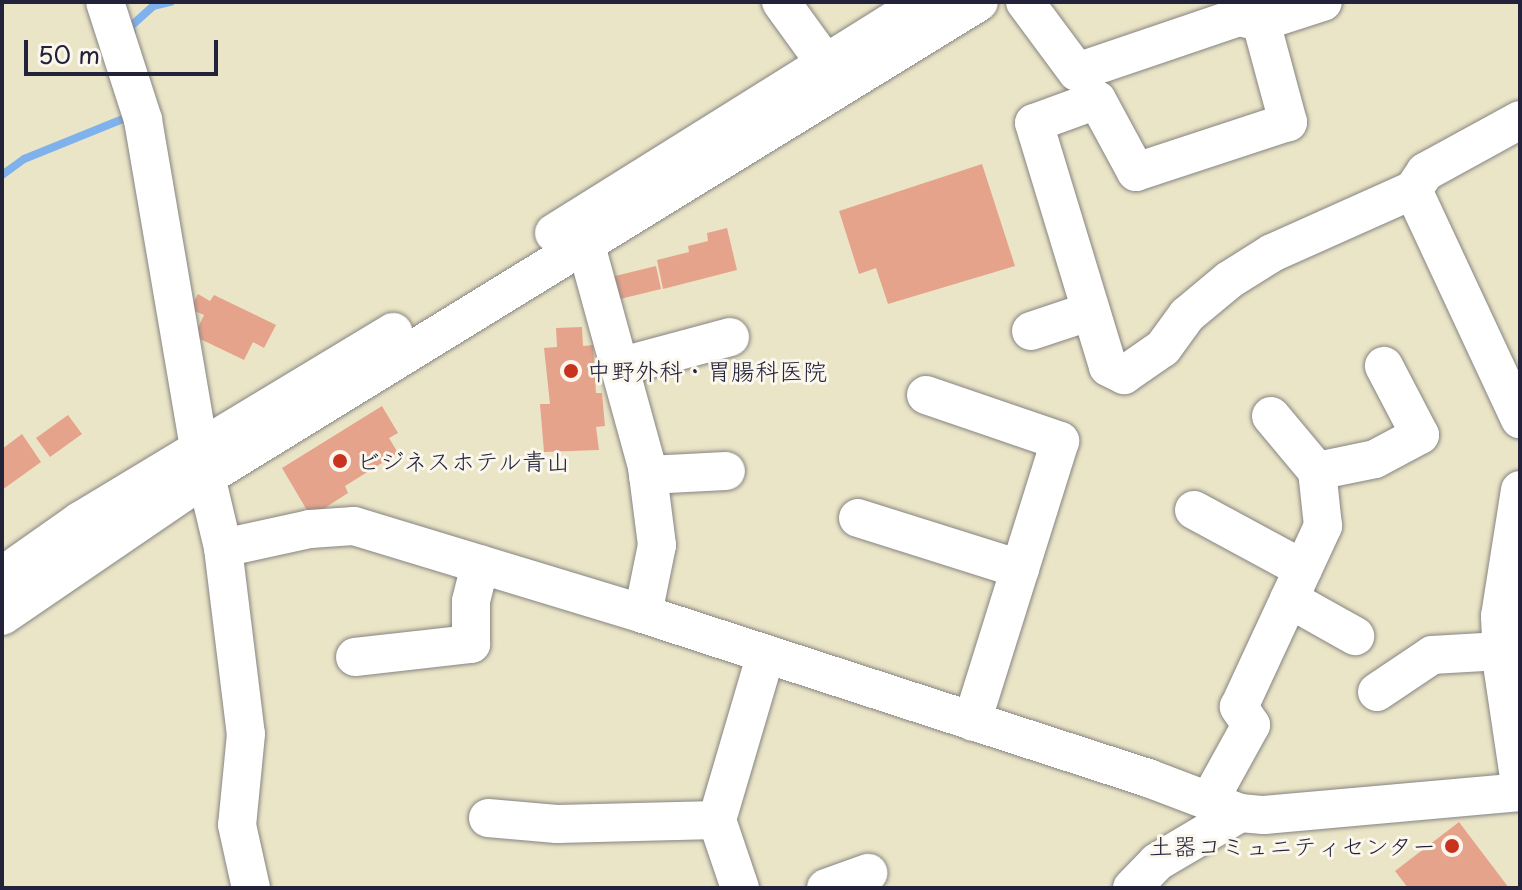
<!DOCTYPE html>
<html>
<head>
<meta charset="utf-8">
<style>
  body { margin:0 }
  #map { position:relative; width:1522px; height:890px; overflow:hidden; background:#ebe5c7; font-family:"Playpen Sans","Klee One",sans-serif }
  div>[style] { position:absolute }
  .stream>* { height:8px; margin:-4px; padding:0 4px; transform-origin:4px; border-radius:4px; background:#7fb2ec }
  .building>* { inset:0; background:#e5a38c }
  .roads { filter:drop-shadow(0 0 2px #868481) drop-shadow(0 0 2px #868481) }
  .minor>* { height:38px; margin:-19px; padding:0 19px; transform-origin:19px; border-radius:19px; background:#fff }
  .dots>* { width:22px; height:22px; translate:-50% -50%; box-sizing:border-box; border:4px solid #fbf7ec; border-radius:50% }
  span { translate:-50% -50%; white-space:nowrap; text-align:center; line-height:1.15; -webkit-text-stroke:6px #fbf7ec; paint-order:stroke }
  .poi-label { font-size:24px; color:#22223b }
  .left { translate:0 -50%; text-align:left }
  .right { translate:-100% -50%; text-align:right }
  .frame { position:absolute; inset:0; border:4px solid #22223b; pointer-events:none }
  .scale { position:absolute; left:24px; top:40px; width:194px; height:36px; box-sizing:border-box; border:4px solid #22223b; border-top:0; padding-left:10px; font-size:24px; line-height:28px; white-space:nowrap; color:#22223b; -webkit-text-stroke:6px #fbf7ec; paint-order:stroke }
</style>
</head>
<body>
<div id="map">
  <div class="stream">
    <i style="left:132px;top:32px;width:5px;rotate:-112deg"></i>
    <i style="left:130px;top:27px;width:31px;rotate:-42deg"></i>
    <i style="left:153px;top:6px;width:18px;rotate:-13deg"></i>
    <i style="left:2px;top:175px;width:27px;rotate:-36deg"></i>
    <i style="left:24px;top:159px;width:112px;rotate:-22deg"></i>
  </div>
  <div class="building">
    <i style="clip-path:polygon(982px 164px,1015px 266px,888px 304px,876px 268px,859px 274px,839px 211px)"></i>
    <i style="clip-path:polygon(727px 228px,737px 270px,663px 289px,657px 260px,689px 252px,688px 246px,708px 241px,707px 233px)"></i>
    <i style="clip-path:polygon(656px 266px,661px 289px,612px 301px,607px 278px)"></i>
    <i style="clip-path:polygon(198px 294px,210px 301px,214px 295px,276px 325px,264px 348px,253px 342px,244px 360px,194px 336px,204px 315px,190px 309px)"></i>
    <i style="clip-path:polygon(582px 327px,583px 346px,593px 345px,596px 393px,602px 393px,605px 426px,596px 427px,599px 450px,544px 452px,540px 404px,550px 404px,544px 348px,557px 347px,556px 328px)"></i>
    <i style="clip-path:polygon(382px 406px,398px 433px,389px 438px,398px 453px,345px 486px,348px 493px,320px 511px,308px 512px,282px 468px)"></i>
    <i style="clip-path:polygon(68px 415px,82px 434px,50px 457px,36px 438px)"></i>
    <i style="clip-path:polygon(22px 434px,41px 462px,2px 490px,2px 449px)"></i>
    <i style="clip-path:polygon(1459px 822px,1509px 888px,1408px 888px,1395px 871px)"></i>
  </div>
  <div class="roads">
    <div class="minor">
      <i style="left:105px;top:2px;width:124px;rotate:72.1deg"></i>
      <i style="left:143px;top:120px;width:332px;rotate:80.3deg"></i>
      <i style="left:199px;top:447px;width:104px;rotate:76.6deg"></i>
      <i style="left:223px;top:548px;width:187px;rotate:83deg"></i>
      <i style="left:246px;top:734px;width:91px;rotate:95.6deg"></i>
      <i style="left:237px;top:825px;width:65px;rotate:77.5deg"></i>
      <i style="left:781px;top:2px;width:102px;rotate:54.1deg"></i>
      <i style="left:1025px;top:2px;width:87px;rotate:53.4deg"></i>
      <i style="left:1077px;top:72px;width:171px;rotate:-18.8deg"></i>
      <i style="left:1239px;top:17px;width:23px;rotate:13deg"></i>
      <i style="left:1261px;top:22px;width:104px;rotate:74.9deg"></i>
      <i style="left:1288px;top:122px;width:160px;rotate:161.8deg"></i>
      <i style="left:1136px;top:172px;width:82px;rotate:-118.4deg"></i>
      <i style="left:1097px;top:100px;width:67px;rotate:159.9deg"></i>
      <i style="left:1034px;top:123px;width:255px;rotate:73.1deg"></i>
      <i style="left:1108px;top:367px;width:18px;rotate:27deg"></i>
      <i style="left:1124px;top:375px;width:47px;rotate:-34.7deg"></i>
      <i style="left:1163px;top:348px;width:41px;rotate:-54deg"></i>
      <i style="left:1187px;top:315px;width:55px;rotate:-39.8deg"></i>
      <i style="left:1229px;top:280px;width:51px;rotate:-32.1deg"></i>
      <i style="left:1272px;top:253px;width:154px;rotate:-24.1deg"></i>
      <i style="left:1413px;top:190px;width:253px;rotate:65deg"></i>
      <i style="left:1261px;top:22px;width:65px;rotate:-17.9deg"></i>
      <i style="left:1413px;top:190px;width:22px;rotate:-56deg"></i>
      <i style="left:1425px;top:172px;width:108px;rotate:-28.7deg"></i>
      <i style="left:579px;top:220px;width:256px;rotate:74.6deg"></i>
      <i style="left:647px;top:467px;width:79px;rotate:82.7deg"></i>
      <i style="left:657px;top:545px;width:70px;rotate:101.5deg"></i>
      <i style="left:554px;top:233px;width:436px;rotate:-32deg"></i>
      <i style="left:1031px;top:331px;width:63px;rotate:-18.4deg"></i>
      <i style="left:619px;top:367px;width:115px;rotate:-15.1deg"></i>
      <i style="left:926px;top:395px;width:142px;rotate:18.9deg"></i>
      <i style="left:1060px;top:441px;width:294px;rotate:107.4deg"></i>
      <i style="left:1271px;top:416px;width:72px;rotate:50.1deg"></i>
      <i style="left:648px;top:475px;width:78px;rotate:-2.9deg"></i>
      <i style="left:1520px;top:490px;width:128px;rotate:99deg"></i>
      <i style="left:1500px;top:616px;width:48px;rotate:87.6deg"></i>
      <i style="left:1502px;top:664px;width:122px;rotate:81.5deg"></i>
      <i style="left:1194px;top:510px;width:124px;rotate:28.4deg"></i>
      <i style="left:858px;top:518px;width:170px;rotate:17.5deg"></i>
      <i style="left:223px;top:548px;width:89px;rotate:-12.3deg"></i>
      <i style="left:310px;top:529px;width:44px;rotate:-3.9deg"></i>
      <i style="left:354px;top:526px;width:302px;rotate:16.9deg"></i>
      <i style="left:643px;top:614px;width:531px;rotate:17.99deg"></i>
      <i style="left:1148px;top:778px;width:98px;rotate:20.8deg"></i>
      <i style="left:1240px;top:813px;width:24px;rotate:5deg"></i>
      <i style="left:1264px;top:815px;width:257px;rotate:-5.1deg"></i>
      <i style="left:2px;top:576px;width:95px;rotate:-35.2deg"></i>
      <i style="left:80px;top:521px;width:366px;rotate:-31.1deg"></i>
      <i style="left:1289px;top:599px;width:76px;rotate:29.3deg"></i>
      <i style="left:2px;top:616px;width:247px;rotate:-34.3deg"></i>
      <i style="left:206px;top:477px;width:907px;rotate:-31.57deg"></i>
      <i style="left:355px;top:657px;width:117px;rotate:-6.4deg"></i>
      <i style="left:471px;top:644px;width:43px;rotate:-90deg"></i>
      <i style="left:471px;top:601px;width:38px;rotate:-76deg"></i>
      <i style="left:1377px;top:692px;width:66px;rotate:-33.9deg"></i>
      <i style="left:1432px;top:655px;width:69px;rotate:-3.3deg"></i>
      <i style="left:1209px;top:801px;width:87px;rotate:-61.1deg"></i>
      <i style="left:1251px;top:725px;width:22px;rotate:-124deg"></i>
      <i style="left:1239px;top:707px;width:200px;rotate:-65.1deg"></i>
      <i style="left:1323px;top:526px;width:55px;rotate:-96.2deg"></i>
      <i style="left:1317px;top:471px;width:59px;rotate:-11.7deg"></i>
      <i style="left:1375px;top:459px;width:51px;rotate:-28.1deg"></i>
      <i style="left:1420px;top:435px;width:78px;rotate:-117.6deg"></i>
      <i style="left:488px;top:818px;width:69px;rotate:5deg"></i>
      <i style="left:557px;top:824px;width:160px;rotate:-1.4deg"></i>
      <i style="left:740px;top:888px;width:72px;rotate:-108.7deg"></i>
      <i style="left:717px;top:820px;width:173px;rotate:-73.6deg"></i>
      <i style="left:826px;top:888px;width:45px;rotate:-19.7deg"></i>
      <i style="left:1132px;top:888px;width:36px;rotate:-46deg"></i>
      <i style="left:1157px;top:862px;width:96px;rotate:-30.6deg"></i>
    </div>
  </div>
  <div class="dots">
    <i style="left:571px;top:371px;background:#c8321e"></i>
    <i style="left:340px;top:461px;background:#c8321e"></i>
    <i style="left:1452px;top:846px;background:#c8321e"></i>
  </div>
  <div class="poi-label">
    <span class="left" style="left:587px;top:371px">中野外科・胃腸科医院</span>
    <span class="left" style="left:356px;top:461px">ビジネスホテル青山</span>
    <span class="right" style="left:1436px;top:846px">土器コミュニティセンター</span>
  </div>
  <div class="frame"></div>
  <div class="scale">50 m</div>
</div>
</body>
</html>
